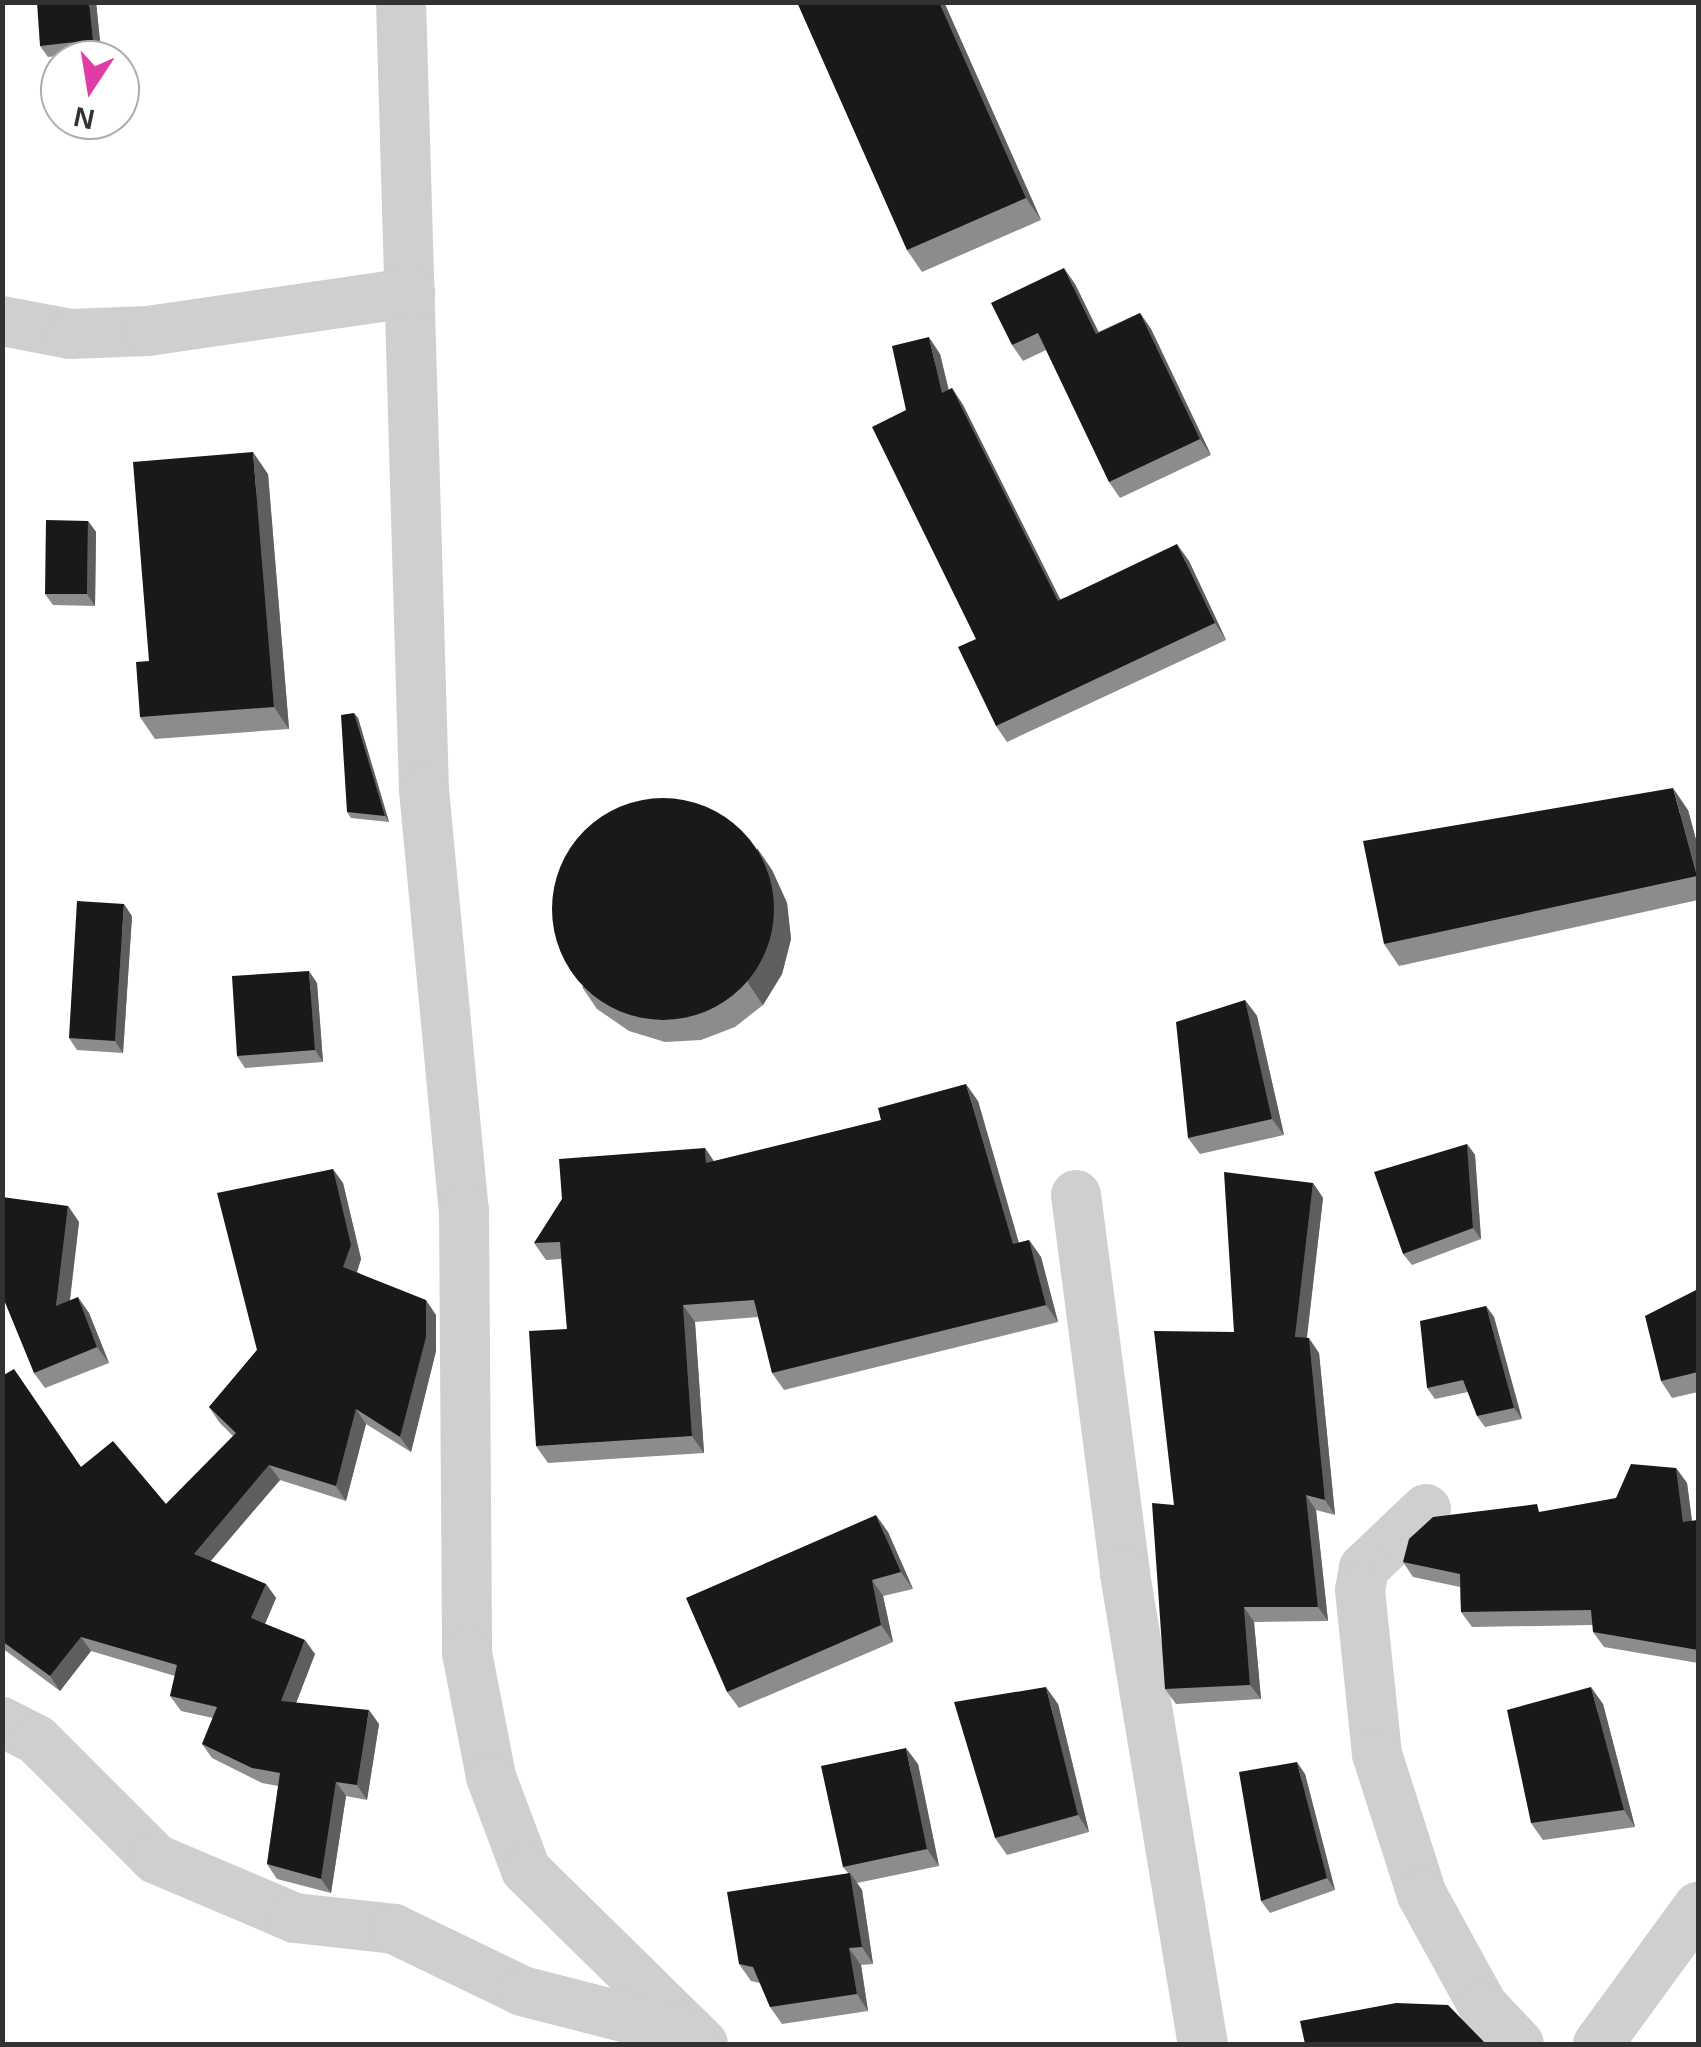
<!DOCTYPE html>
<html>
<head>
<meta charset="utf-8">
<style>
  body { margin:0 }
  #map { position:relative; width:1701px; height:2047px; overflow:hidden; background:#fff; font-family:Arial,sans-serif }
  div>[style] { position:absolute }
  .street>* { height:50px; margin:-25px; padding:0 25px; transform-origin:25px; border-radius:25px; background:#cfcfcf }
  .wall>* { inset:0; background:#8c8c8c }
  .shaded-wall>* { inset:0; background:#5e5e5e }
  .building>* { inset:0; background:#191919 }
  .round { border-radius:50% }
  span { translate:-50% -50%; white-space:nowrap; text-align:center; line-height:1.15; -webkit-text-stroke:10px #fff; paint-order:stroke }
  .frame { position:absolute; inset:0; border:5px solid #323232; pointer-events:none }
  .north { position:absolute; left:40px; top:40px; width:100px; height:100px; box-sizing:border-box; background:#fff; border:2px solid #adadad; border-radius:50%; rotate:192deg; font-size:28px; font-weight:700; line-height:40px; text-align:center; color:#323232 }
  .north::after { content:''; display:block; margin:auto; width:35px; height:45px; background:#e13ca6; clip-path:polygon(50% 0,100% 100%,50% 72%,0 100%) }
</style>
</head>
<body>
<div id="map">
  <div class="street">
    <i style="left:401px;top:2px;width:788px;rotate:88.33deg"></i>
    <i style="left:424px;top:790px;width:422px;rotate:84.6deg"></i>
    <i style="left:464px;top:1210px;width:443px;rotate:89.6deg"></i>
    <i style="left:467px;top:1653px;width:126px;rotate:79deg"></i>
    <i style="left:491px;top:1777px;width:99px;rotate:69.4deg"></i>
    <i style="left:526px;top:1870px;width:248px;rotate:44.5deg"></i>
    <i style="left:2px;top:321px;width:69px;rotate:10.8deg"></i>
    <i style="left:70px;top:334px;width:78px;rotate:-2.2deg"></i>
    <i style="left:148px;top:331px;width:265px;rotate:-8.3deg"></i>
    <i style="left:1076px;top:1195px;width:382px;rotate:82.6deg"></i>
    <i style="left:1125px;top:1574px;width:476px;rotate:80.6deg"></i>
    <i style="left:1426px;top:1509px;width:86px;rotate:136.4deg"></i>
    <i style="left:1364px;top:1568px;width:22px;rotate:100deg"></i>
    <i style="left:1360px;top:1590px;width:165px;rotate:84.1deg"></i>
    <i style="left:1377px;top:1754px;width:148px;rotate:72.3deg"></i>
    <i style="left:1422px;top:1895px;width:127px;rotate:61.2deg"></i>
    <i style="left:1483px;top:2006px;width:52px;rotate:46.5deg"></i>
    <i style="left:2px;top:1722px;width:39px;rotate:27deg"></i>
    <i style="left:37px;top:1740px;width:168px;rotate:45deg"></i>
    <i style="left:156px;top:1859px;width:151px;rotate:23deg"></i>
    <i style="left:295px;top:1918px;width:100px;rotate:6.3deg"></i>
    <i style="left:394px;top:1929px;width:142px;rotate:25.8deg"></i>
    <i style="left:522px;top:1991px;width:172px;rotate:14.4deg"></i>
    <i style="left:1598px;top:2044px;width:170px;rotate:-53.9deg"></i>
  </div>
  <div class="wall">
    <i style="clip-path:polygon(96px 2px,101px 51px,48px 57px,40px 46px)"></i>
    <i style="clip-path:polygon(797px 2px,944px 2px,1041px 220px,922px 272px,907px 250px)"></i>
    <i style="clip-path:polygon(1075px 284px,1098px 332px,1140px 313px,1151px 329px,1211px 455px,1120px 498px,1109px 482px,1046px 350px,1023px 361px,1012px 345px)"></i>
    <i style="clip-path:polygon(940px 354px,949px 390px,952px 388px,963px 405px,1060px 599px,1189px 561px,1226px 640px,1007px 742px,996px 726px,976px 639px,906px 410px)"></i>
    <i style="clip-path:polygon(268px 474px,289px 729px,155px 739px,140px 717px,149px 661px)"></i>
    <i style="clip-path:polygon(88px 521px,96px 532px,95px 606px,53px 605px,45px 594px)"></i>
    <i style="clip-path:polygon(354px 713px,358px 718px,389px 822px,351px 818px,347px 812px)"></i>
    <i style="clip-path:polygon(1688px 810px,1698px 847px,1698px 900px,1399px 966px,1384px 944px)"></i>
    <i style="clip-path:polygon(772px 870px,787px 903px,791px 939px,782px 974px,763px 1005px,735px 1027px,701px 1040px,665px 1042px,629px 1031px,597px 1009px,582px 987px)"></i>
    <i style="clip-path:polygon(132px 916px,123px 1053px,77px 1050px,69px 1038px)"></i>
    <i style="clip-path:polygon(317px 983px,323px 1062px,245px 1068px,237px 1056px)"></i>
    <i style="clip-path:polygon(1245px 1000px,1257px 1016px,1284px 1135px,1200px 1154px,1188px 1138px)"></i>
    <i style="clip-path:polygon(978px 1101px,1019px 1243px,1029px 1240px,1041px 1257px,1058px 1322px,784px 1390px,772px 1373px,758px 1317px,695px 1322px,704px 1453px,548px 1463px,536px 1446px,567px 1329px,561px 1259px,546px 1260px,534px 1243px,705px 1148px,714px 1161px)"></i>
    <i style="clip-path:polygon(1467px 1144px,1475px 1155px,1481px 1239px,1412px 1265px,1403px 1254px)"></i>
    <i style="clip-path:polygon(343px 1183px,361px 1259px,357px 1272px,436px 1315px,436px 1351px,411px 1452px,366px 1424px,346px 1501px,280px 1480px,210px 1561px,266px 1584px,276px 1598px,265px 1624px,315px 1654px,296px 1703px,379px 1724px,367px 1800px,346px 1796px,331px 1893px,277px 1879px,267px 1864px,278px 1786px,262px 1783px,212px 1758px,202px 1744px,213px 1718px,181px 1711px,170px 1696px,175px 1676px,91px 1651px,60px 1691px,2px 1648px,2px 1376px,81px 1467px,166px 1504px,233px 1436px,219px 1422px,209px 1407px,257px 1350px)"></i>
    <i style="clip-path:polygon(1313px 1183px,1323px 1198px,1307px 1338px,1319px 1353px,1335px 1515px,1316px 1510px,1328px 1621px,1254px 1622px,1261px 1699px,1176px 1704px,1165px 1689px,1234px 1332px)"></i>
    <i style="clip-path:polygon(68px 1206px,79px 1222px,70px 1301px,89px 1313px,109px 1363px,45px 1388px,34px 1373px)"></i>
    <i style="clip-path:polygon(1698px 1289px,1698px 1392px,1672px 1398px,1661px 1381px)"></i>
    <i style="clip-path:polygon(1486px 1306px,1494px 1317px,1522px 1419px,1485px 1427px,1477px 1416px,1468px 1392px,1435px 1399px,1427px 1388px)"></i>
    <i style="clip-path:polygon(1676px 1468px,1687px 1483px,1692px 1521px,1698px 1520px,1698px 1663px,1604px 1647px,1593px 1632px,1593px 1625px,1472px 1627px,1461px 1612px,1460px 1587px,1413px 1577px,1403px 1562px,1616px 1498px)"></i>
    <i style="clip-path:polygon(888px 1532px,913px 1589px,883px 1596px,893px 1642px,739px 1708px,727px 1692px)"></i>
    <i style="clip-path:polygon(1058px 1704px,1089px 1832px,1007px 1855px,995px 1838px)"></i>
    <i style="clip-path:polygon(1603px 1704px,1635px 1827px,1543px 1840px,1531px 1823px)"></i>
    <i style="clip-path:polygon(918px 1764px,939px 1866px,857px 1883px,862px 1890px,873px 1964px,861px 1965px,868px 2011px,782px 2024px,770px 2007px,760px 1983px,751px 1981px,739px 1964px,848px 1873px,843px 1867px)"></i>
    <i style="clip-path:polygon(1305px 1774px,1335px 1890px,1270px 1913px,1261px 1901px)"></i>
  </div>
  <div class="shaded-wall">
    <i style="clip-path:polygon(89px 2px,96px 2px,101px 51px,93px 40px)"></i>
    <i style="clip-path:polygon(939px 2px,944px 2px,1041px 220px,1026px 198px)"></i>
    <i style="clip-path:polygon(1064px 268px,1075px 284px,1107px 349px,1096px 334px)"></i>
    <i style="clip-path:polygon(1140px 313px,1151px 329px,1211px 455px,1200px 439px)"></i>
    <i style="clip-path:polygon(929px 337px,940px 354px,953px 410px,942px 393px)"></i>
    <i style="clip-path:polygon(952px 388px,963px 405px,1069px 617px,1058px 601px)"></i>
    <i style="clip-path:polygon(253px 452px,268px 474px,289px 729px,274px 707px)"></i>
    <i style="clip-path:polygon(88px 521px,96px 532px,95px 606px,87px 594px)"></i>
    <i style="clip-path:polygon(1177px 544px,1189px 561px,1226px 640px,1215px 623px)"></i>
    <i style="clip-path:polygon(354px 713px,358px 718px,389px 822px,385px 816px)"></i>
    <i style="clip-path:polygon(1673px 788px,1688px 810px,1698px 847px,1698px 878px)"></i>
    <i style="clip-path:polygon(757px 848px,772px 870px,787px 903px,791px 939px,782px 974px,763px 1005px,748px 983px)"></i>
    <i style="clip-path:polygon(124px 904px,132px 916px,123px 1053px,115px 1041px)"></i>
    <i style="clip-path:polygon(309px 971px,317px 983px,323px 1062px,315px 1050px)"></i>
    <i style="clip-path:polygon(1245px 1000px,1257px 1016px,1284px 1135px,1272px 1119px)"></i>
    <i style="clip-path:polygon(966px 1084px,978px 1101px,1024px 1261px,1013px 1244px)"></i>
    <i style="clip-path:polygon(1467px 1144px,1475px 1155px,1481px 1239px,1473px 1228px)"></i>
    <i style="clip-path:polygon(705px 1148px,716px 1165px,706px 1163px)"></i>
    <i style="clip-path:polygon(333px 1169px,343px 1183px,361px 1259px,354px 1281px,343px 1267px)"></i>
    <i style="clip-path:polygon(1313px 1183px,1323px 1198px,1305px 1352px,1295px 1337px)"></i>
    <i style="clip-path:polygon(68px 1206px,79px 1222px,67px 1322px,56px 1306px)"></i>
    <i style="clip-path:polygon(1029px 1240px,1041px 1257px,1058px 1322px,1046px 1305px)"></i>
    <i style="clip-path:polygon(78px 1297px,89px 1313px,109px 1363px,97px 1347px)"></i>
    <i style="clip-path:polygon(426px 1300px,436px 1315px,436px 1351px,411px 1452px,400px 1437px)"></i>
    <i style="clip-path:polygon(683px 1305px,695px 1322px,704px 1453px,692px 1436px)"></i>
    <i style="clip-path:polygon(1486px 1306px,1494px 1317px,1522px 1419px,1514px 1408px)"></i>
    <i style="clip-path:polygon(1309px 1338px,1319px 1353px,1335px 1515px,1325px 1500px)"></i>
    <i style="clip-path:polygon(356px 1409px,366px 1424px,346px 1501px,336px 1486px)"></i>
    <i style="clip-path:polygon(269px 1465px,280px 1480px,204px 1569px,194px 1554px)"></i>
    <i style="clip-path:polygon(1676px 1468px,1687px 1483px,1694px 1537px,1683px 1522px)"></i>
    <i style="clip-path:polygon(1306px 1495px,1316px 1510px,1328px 1621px,1318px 1607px)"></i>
    <i style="clip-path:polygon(876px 1515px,888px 1532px,913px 1589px,901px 1572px)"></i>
    <i style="clip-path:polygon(872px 1580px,883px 1596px,893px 1642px,881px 1625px)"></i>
    <i style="clip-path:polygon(266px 1584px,276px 1598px,261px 1633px,251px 1618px)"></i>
    <i style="clip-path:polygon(1244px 1607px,1254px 1622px,1261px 1699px,1250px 1685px)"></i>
    <i style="clip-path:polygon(81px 1637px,91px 1651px,60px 1691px,50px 1676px)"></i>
    <i style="clip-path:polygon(305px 1640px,315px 1654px,291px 1716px,281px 1701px)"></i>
    <i style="clip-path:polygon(1046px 1687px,1058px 1704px,1089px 1832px,1078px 1815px)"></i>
    <i style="clip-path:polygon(1591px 1687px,1603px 1704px,1635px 1827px,1624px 1810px)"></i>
    <i style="clip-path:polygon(369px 1710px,379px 1724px,367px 1800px,357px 1785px)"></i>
    <i style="clip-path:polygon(906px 1748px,918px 1764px,939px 1866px,927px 1849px)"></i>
    <i style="clip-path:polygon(1297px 1762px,1305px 1774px,1335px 1890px,1327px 1878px)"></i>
    <i style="clip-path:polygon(336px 1782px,346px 1796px,331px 1893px,321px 1879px)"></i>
    <i style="clip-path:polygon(850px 1873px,862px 1890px,873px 1964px,862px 1947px)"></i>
    <i style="clip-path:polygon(849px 1948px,861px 1965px,868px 2011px,857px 1994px)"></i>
  </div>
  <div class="building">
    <i style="clip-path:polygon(37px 2px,89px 2px,93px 40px,40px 46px)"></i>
    <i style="clip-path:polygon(797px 2px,939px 2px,1026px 198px,907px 250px)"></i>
    <i style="clip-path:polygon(1064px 268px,1096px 334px,1140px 313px,1200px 439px,1109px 482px,1038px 333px,1012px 345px,991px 303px)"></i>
    <i style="clip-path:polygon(929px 337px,942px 393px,952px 388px,1058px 601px,1177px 544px,1215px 623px,996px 726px,958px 647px,976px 639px,872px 427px,906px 410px,892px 346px)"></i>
    <i style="clip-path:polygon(253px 452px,274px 707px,140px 717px,136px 662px,149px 661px,133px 462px)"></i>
    <i style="clip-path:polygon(46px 520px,88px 521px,87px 594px,45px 594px)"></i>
    <i style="clip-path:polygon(354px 713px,385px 816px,347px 812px,341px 715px)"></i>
    <i style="clip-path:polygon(1673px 788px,1697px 876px,1384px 944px,1363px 841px)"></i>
    <i class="round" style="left:552px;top:798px;width:222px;height:222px"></i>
    <i style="clip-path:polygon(77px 901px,124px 904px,115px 1041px,69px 1038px)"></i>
    <i style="clip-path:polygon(309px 971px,315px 1050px,237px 1056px,232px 976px)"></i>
    <i style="clip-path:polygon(1245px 1000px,1272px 1119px,1188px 1138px,1176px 1022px)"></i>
    <i style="clip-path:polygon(966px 1084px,1013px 1244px,1029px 1240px,1046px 1305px,772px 1373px,754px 1300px,683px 1305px,692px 1436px,536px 1446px,529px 1331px,567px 1329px,560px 1242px,534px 1243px,562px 1199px,559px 1159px,705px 1148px,706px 1163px,881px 1120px,878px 1108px)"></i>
    <i style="clip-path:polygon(1467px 1144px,1473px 1228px,1403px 1254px,1374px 1172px)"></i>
    <i style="clip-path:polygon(333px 1169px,351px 1245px,343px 1267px,426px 1300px,426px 1337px,400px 1437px,356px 1409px,336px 1486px,269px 1465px,194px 1554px,266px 1584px,251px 1618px,305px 1640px,281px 1701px,369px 1710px,357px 1785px,336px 1782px,321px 1879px,267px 1864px,280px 1773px,252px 1768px,202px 1744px,217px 1707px,170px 1696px,177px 1665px,81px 1637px,50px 1676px,2px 1641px,2px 1376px,14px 1369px,81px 1467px,113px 1441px,166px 1504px,236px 1433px,209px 1407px,257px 1350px,217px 1193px)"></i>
    <i style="clip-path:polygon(1224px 1172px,1313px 1183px,1295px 1337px,1309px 1338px,1325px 1500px,1306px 1495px,1318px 1607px,1244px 1607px,1250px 1685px,1165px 1689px,1152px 1503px,1174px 1505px,1154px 1331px,1234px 1332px)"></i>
    <i style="clip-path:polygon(2px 1197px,68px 1206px,56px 1306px,78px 1297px,97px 1347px,34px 1373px,2px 1295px)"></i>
    <i style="clip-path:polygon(1698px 1289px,1698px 1372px,1661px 1381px,1645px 1316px)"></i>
    <i style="clip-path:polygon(1486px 1306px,1514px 1408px,1477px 1416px,1463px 1380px,1427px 1388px,1420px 1321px)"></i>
    <i style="clip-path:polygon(1631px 1464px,1676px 1468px,1683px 1522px,1698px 1520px,1698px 1650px,1593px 1632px,1591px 1610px,1461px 1612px,1460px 1574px,1403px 1562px,1409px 1539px,1433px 1517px,1537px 1504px,1539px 1512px,1616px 1498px)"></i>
    <i style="clip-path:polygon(876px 1515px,901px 1572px,872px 1580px,881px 1625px,727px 1692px,686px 1598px)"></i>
    <i style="clip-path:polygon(1046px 1687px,1078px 1815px,995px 1838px,954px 1702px)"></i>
    <i style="clip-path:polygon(1591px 1687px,1624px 1810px,1531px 1823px,1507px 1710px)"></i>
    <i style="clip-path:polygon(906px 1748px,927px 1849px,843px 1867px,821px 1766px)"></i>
    <i style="clip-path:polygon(1297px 1762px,1327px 1878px,1261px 1901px,1239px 1772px)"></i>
    <i style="clip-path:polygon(850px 1873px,862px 1947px,849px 1948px,857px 1994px,770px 2007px,753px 1967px,739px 1964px,727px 1892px)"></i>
    <i style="clip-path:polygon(1396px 2003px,1448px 2005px,1486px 2044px,1305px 2044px,1300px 2021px)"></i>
  </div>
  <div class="frame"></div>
  <div class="north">N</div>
</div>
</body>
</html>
